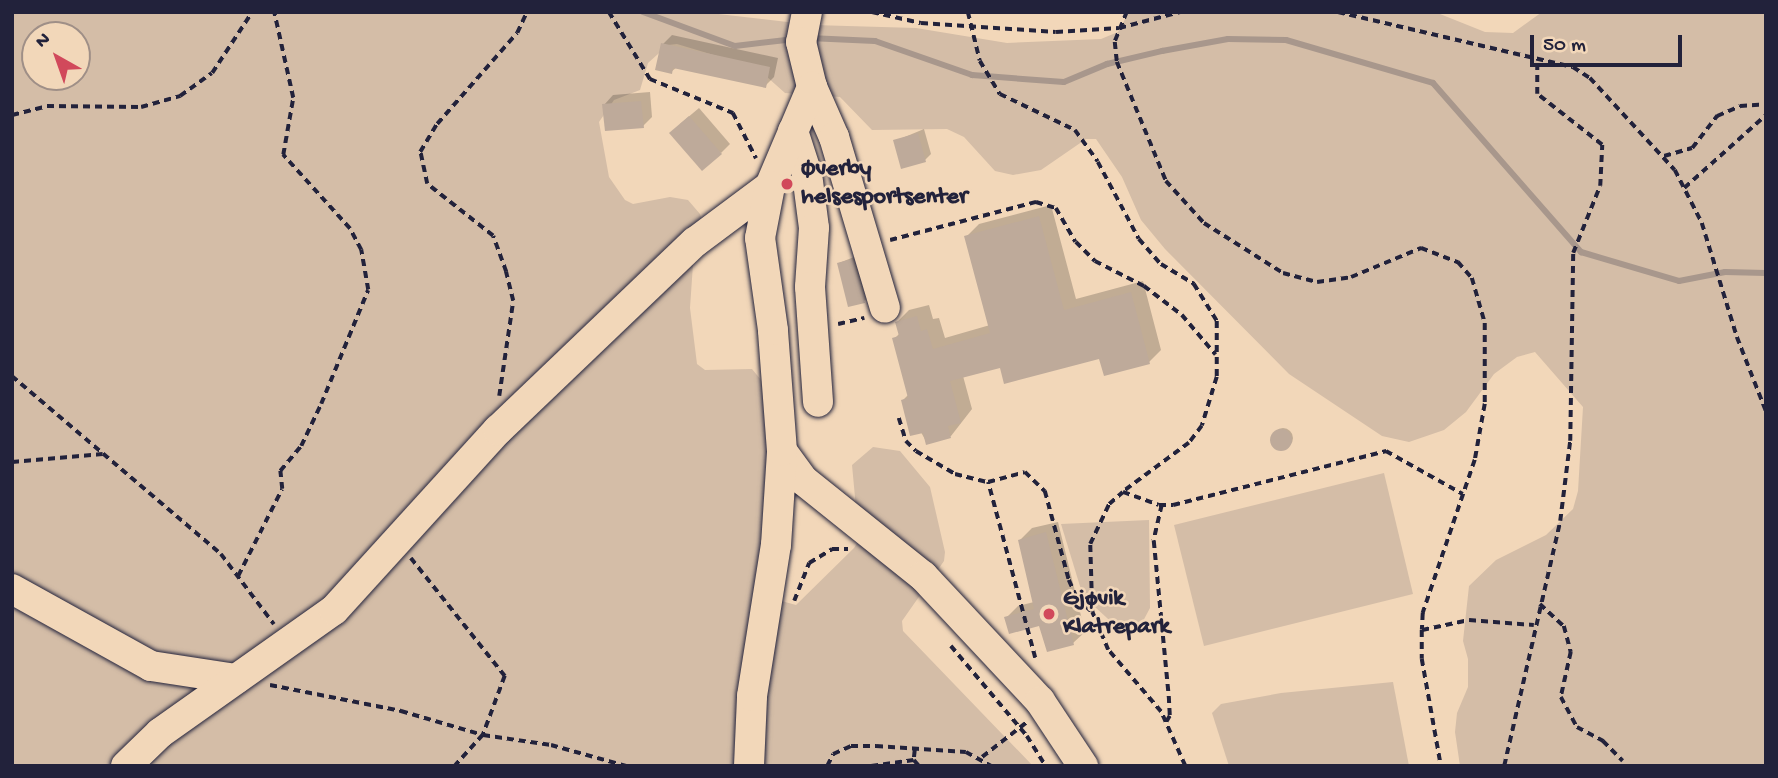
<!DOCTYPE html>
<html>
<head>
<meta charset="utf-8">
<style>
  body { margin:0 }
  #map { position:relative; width:1778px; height:778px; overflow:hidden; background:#f2d7b9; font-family:"Gochi Hand",sans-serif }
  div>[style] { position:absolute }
  .green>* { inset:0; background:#d4bda7 }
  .shadow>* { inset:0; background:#0003 }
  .round { border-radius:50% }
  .stream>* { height:6px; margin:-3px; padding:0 3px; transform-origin:3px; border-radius:3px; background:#a8978c }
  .building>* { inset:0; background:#beaa9a }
  .path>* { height:3.5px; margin-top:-1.75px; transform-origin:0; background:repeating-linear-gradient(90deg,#22223b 0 7px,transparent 0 12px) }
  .roads { filter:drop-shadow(0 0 2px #22223b) drop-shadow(0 0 2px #22223b) }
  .minor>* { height:30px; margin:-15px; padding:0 15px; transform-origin:15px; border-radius:15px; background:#f2d7b9 }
  .dots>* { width:19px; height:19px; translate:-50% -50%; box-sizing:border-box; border:4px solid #f2d7b9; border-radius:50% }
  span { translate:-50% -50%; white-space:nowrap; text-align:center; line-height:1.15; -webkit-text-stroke:5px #f2d7b9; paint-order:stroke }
  .poi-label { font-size:24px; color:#22223b; font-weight:700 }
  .left { translate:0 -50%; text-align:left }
  .frame { position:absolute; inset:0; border:14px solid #22223b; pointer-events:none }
  .north { position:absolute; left:21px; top:21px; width:70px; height:70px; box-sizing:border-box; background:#f2d7b9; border:2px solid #9f8f87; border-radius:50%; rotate:320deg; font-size:19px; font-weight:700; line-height:28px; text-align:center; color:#22223b }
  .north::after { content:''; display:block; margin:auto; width:24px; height:32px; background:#d1495b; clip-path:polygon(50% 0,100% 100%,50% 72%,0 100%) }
  .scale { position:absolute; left:1530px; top:35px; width:152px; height:32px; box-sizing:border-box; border:4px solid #22223b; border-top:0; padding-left:9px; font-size:21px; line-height:24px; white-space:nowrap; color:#22223b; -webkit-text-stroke:5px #f2d7b9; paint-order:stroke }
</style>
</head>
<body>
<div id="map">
  <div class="green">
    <i style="clip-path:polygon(evenodd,12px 12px,701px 12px,813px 25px,916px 28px,1007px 43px,1101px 39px,1118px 32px,1129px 12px,1435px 12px,1485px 32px,1513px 33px,1542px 12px,1766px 12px,1766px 766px,1460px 766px,1455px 732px,1457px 713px,1468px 687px,1468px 659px,1463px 641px,1469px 586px,1496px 560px,1546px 535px,1573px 509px,1578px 491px,1583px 407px,1535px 352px,1517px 357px,1494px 374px,1466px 412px,1444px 430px,1409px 442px,1382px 436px,1289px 374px,1165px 249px,1141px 220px,1122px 177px,1096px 139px,1086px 139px,1041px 170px,1013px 175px,995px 171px,964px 137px,947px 129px,872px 130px,840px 97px,785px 93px,757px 68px,677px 44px,668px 45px,648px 63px,640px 90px,614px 100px,599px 122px,609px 177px,625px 200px,633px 204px,670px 197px,688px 200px,700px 214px,703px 223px,694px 250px,690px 308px,697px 364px,705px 370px,752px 369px,769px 390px,778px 600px,796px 605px,854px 548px,859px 540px,852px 465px,873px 447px,900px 451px,930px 487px,945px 552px,944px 561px,902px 621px,903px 631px,1033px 766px,12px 766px,12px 12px,35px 35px,77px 35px,77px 77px,35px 77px,35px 35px)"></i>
    <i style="clip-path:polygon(1384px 473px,1413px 594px,1204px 646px,1174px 525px)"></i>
    <i style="clip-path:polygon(1149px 520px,1150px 608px,1142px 623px,1119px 629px,1083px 596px,1061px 524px)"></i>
    <i style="clip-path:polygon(1393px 682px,1409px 766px,1229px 766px,1212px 713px,1221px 704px,1281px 693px)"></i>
  </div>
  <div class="shadow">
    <i style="clip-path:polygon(672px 35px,778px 58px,774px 77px,765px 86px,677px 67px,671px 72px,663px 44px)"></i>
    <i style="clip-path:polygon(650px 92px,652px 117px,643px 126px,604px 105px,613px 95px)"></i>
    <i style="clip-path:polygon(699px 108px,730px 144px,721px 153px,680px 124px)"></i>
    <i style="clip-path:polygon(924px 129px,931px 154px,925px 160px,895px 141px)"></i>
    <i style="clip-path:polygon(1051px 205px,1076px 299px,1143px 281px,1161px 350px,1149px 362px,1101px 356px,1001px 366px,963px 376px,972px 409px,951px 436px,927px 443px,903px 400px,909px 394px,894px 339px,900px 333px,897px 322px,909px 310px,929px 305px,933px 319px,939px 318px,945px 338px,990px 325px,966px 237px,979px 224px)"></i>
    <i style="clip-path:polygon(854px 257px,867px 299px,864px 301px,839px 263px)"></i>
    <i class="round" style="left:1273px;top:428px;width:20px;height:20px"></i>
    <i style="clip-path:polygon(1058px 522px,1085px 632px,1073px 643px,1040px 624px,1006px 618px,1018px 606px,1034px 602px,1020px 540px,1032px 528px)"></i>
  </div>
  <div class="stream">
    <i style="left:643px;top:12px;width:98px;rotate:20.3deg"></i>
    <i style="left:735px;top:46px;width:60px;rotate:-6.7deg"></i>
    <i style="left:809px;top:38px;width:66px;rotate:2.6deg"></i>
    <i style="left:875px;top:41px;width:103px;rotate:19.3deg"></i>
    <i style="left:972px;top:75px;width:92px;rotate:4.4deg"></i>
    <i style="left:1064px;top:82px;width:47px;rotate:-22.7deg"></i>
    <i style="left:1107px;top:64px;width:57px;rotate:-13.3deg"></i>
    <i style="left:1162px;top:51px;width:67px;rotate:-10.3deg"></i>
    <i style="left:1228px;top:39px;width:58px;rotate:1deg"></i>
    <i style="left:1286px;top:40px;width:153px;rotate:16.3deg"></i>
    <i style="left:1433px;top:83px;width:225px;rotate:48.8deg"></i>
    <i style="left:1581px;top:252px;width:102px;rotate:16.5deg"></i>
    <i style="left:1679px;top:281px;width:47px;rotate:-11.1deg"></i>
    <i style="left:1725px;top:272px;width:41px;rotate:1.4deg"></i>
  </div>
  <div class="building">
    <i style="clip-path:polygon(661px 43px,770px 67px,766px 88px,673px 68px,672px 74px,655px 70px)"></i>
    <i style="clip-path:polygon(641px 101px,644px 128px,605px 131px,602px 104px)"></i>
    <i style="clip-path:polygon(689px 116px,722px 154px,702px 171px,669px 133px)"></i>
    <i style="clip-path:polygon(918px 133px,926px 162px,901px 169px,893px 140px)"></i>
    <i style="clip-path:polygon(1039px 216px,1064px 310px,1131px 292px,1150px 364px,1104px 376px,1099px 359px,1004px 384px,1000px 368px,950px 381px,961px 423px,948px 426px,951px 438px,926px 445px,923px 433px,910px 436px,901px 400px,908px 398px,892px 338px,899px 336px,895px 322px,917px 316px,921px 331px,927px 329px,933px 349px,990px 333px,964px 236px)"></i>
    <i style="clip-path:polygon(852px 259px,865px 303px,848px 307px,837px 263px)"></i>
    <i class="round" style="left:1270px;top:429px;width:22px;height:22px"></i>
    <i style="clip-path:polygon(1046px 532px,1074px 645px,1047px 652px,1039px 626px,1009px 634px,1004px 617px,1034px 609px,1018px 540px)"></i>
  </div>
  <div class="path">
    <i style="left:609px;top:12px;width:79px;rotate:58.5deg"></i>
    <i style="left:650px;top:79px;width:90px;rotate:22.3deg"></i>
    <i style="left:733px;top:113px;width:51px;rotate:62.9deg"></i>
    <i style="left:872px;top:12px;width:50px;rotate:12.7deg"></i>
    <i style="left:921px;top:23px;width:135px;rotate:3.8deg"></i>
    <i style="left:1056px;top:32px;width:63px;rotate:-3.6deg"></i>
    <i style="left:1119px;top:28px;width:63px;rotate:-14.7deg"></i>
    <i style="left:968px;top:12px;width:50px;rotate:76.2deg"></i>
    <i style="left:980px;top:61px;width:39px;rotate:59deg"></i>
    <i style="left:1000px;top:94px;width:83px;rotate:25.6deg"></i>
    <i style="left:1075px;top:130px;width:39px;rotate:54deg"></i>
    <i style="left:1098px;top:162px;width:87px;rotate:62deg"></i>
    <i style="left:1139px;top:239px;width:33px;rotate:49deg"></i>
    <i style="left:1161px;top:264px;width:39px;rotate:31deg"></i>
    <i style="left:1194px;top:284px;width:44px;rotate:58.1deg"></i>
    <i style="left:1217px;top:321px;width:56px;rotate:90deg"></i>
    <i style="left:1217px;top:377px;width:51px;rotate:107deg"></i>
    <i style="left:1202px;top:426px;width:21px;rotate:127deg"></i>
    <i style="left:1189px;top:443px;width:82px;rotate:143.4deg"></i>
    <i style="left:1127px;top:12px;width:32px;rotate:112deg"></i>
    <i style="left:1115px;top:42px;width:20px;rotate:84deg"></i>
    <i style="left:1117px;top:62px;width:129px;rotate:67.6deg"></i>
    <i style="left:1166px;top:181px;width:57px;rotate:47.9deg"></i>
    <i style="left:1204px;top:223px;width:93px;rotate:32.3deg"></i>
    <i style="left:1283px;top:273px;width:35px;rotate:15deg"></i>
    <i style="left:1317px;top:282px;width:34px;rotate:-8deg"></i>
    <i style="left:1351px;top:277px;width:76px;rotate:-22.5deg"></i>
    <i style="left:1421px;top:248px;width:40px;rotate:21deg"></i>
    <i style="left:1458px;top:262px;width:21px;rotate:49deg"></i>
    <i style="left:1472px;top:278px;width:47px;rotate:73.9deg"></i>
    <i style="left:1485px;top:323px;width:81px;rotate:90deg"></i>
    <i style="left:1485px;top:404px;width:57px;rotate:100.1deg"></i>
    <i style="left:1475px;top:460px;width:162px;rotate:108.8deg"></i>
    <i style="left:1423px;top:613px;width:17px;rotate:93deg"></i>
    <i style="left:1422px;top:630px;width:29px;rotate:90deg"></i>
    <i style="left:1422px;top:659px;width:109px;rotate:79.9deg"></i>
    <i style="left:1338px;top:12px;width:241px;rotate:13.2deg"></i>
    <i style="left:1573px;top:67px;width:20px;rotate:33deg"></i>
    <i style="left:1590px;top:78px;width:125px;rotate:47.3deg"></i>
    <i style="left:1675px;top:170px;width:59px;rotate:63deg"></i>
    <i style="left:1702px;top:223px;width:119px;rotate:72.9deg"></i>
    <i style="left:1737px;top:337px;width:79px;rotate:68.6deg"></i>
    <i style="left:12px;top:115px;width:36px;rotate:-14deg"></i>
    <i style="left:47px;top:106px;width:94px;rotate:0.6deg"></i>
    <i style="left:141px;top:107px;width:41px;rotate:-15.8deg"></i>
    <i style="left:180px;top:96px;width:39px;rotate:-36deg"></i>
    <i style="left:212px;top:73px;width:73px;rotate:-56.7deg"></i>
    <i style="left:1664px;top:156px;width:29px;rotate:-16deg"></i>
    <i style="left:1692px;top:148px;width:41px;rotate:-52deg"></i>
    <i style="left:1717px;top:116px;width:25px;rotate:-23deg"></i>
    <i style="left:1740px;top:106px;width:26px;rotate:-4deg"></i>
    <i style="left:1684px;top:188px;width:110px;rotate:-41.7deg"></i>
    <i style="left:890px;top:240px;width:151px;rotate:-14.6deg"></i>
    <i style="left:1036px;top:202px;width:21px;rotate:17deg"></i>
    <i style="left:1056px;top:208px;width:39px;rotate:60deg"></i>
    <i style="left:1076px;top:242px;width:27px;rotate:45deg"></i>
    <i style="left:1095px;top:261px;width:55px;rotate:27deg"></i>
    <i style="left:1144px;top:286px;width:48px;rotate:37.3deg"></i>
    <i style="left:1182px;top:315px;width:52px;rotate:49.6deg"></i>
    <i style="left:838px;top:324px;width:27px;rotate:-13deg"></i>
    <i style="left:12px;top:376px;width:275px;rotate:40.4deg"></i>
    <i style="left:221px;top:554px;width:88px;rotate:52.9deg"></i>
    <i style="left:499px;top:396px;width:96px;rotate:-81.6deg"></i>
    <i style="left:513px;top:301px;width:30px;rotate:-104deg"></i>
    <i style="left:506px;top:272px;width:38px;rotate:-110deg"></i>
    <i style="left:493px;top:236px;width:84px;rotate:-141.8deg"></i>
    <i style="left:427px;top:184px;width:33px;rotate:-102deg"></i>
    <i style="left:420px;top:152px;width:33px;rotate:-59deg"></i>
    <i style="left:437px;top:124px;width:121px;rotate:-48.7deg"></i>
    <i style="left:517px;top:33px;width:23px;rotate:-65deg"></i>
    <i style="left:899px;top:418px;width:24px;rotate:73deg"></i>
    <i style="left:906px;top:441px;width:14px;rotate:45deg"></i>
    <i style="left:916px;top:451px;width:45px;rotate:30.5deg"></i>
    <i style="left:955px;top:474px;width:33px;rotate:14deg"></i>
    <i style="left:12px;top:462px;width:91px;rotate:-5deg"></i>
    <i style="left:1162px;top:505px;width:37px;rotate:103deg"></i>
    <i style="left:1154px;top:541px;width:156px;rotate:84.5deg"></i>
    <i style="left:1169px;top:696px;width:20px;rotate:87deg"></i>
    <i style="left:1170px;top:716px;width:8px;rotate:120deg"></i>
    <i style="left:411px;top:558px;width:151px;rotate:51.5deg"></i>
    <i style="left:505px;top:676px;width:63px;rotate:110.4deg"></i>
    <i style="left:483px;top:735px;width:42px;rotate:132.1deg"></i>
    <i style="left:238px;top:576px;width:97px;rotate:-63.2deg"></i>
    <i style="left:282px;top:489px;width:18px;rotate:-96deg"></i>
    <i style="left:280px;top:471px;width:33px;rotate:-50deg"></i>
    <i style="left:301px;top:446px;width:47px;rotate:-64.5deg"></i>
    <i style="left:321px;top:404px;width:123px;rotate:-67.6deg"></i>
    <i style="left:368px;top:290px;width:41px;rotate:-99.9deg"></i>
    <i style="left:361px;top:250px;width:24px;rotate:-118deg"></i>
    <i style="left:350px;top:229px;width:100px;rotate:-132.2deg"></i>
    <i style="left:283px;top:155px;width:58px;rotate:-80deg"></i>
    <i style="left:293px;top:98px;width:88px;rotate:-102.5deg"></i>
    <i style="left:794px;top:601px;width:41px;rotate:-68.5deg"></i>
    <i style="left:809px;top:563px;width:27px;rotate:-31deg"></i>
    <i style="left:832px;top:549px;width:16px"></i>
    <i style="left:1540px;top:604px;width:33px;rotate:43deg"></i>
    <i style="left:1564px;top:626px;width:27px;rotate:75deg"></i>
    <i style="left:1571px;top:652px;width:46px;rotate:102.5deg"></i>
    <i style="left:1561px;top:697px;width:34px;rotate:62deg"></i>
    <i style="left:1577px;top:727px;width:30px;rotate:28deg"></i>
    <i style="left:1603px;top:741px;width:28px;rotate:45deg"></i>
    <i style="left:1422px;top:630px;width:48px;rotate:-12deg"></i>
    <i style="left:1469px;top:620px;width:65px;rotate:4.4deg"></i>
    <i style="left:951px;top:646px;width:118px;rotate:49.8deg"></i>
    <i style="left:1027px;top:736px;width:36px;rotate:58deg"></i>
    <i style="left:1035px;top:658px;width:182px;rotate:-105deg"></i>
    <i style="left:988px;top:482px;width:38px;rotate:-15deg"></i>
    <i style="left:1025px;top:472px;width:28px;rotate:44deg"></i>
    <i style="left:1045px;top:491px;width:92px;rotate:74.9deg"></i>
    <i style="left:1069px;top:580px;width:20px;rotate:66deg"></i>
    <i style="left:1077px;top:598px;width:21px;rotate:43deg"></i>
    <i style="left:270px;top:685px;width:134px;rotate:11.2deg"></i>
    <i style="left:401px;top:711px;width:85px;rotate:16.3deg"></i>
    <i style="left:483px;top:735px;width:69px;rotate:8.4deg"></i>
    <i style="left:551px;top:745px;width:78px;rotate:15.6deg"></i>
    <i style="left:915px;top:750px;width:10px;rotate:96deg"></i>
    <i style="left:914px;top:760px;width:8px;rotate:50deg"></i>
    <i style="left:982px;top:757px;width:57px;rotate:-37.9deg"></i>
    <i style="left:827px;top:766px;width:13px;rotate:-63deg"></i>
    <i style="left:833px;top:754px;width:20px;rotate:-24deg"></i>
    <i style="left:851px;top:746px;width:25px"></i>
    <i style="left:876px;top:746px;width:90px;rotate:3.8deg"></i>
    <i style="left:966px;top:752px;width:29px;rotate:29deg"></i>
    <i style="left:871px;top:766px;width:43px;rotate:-7.9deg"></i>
    <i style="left:1185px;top:766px;width:59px;rotate:-114deg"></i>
    <i style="left:1161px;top:712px;width:82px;rotate:-130.5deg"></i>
    <i style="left:1108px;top:650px;width:41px;rotate:-112.8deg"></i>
    <i style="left:1092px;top:612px;width:68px;rotate:-91.7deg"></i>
    <i style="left:1090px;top:544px;width:44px;rotate:-64.6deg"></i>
    <i style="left:1109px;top:504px;width:18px;rotate:-41deg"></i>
    <i style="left:1123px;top:492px;width:38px;rotate:20deg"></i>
    <i style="left:1159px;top:505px;width:14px"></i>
    <i style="left:1173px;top:505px;width:220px;rotate:-14.2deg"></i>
    <i style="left:1386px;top:451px;width:88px;rotate:29.2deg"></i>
    <i style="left:1504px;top:766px;width:251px;rotate:-77.1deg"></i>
    <i style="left:1560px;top:521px;width:81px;rotate:-82.9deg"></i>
    <i style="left:1570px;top:441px;width:188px;rotate:-89.1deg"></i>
    <i style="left:1573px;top:253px;width:72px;rotate:-68.1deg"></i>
    <i style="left:1600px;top:186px;width:41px;rotate:-87.2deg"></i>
    <i style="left:1602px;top:145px;width:83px;rotate:-141.9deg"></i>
    <i style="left:1537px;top:94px;width:35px;rotate:-90deg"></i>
  </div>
  <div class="roads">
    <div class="minor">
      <i style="left:807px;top:12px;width:31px;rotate:101deg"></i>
      <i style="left:801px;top:42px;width:46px;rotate:76.3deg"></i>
      <i style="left:812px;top:87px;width:55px;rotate:66.3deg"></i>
      <i style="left:834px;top:137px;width:178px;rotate:73.4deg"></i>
      <i style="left:793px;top:131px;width:45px;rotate:72deg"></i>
      <i style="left:807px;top:174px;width:54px;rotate:82.6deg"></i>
      <i style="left:814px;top:228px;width:59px;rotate:93.9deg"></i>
      <i style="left:810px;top:287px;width:115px;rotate:86deg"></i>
      <i style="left:782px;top:451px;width:36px;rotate:54deg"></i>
      <i style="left:803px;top:480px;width:154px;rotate:38.7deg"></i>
      <i style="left:923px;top:576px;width:171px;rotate:46.9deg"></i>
      <i style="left:1040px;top:701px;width:78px;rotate:56.5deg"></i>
      <i style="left:12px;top:589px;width:159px;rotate:29deg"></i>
      <i style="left:151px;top:666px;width:86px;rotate:8.7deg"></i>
      <i style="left:126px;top:766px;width:47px;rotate:-44.1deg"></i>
      <i style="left:160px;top:733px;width:213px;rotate:-35.3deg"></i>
      <i style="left:334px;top:610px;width:244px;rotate:-47.7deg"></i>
      <i style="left:498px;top:430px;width:272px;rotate:-43.7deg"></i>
      <i style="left:695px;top:242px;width:94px;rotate:-36.7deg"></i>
      <i style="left:770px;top:186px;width:108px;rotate:-67deg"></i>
      <i style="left:749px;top:766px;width:70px;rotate:-87.5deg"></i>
      <i style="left:752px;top:696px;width:153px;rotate:-81deg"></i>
      <i style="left:776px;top:545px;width:94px;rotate:-86.3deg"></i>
      <i style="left:782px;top:451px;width:121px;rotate:-94.3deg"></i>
      <i style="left:773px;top:330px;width:93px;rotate:-98deg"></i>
      <i style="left:760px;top:238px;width:53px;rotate:-79.1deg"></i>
    </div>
  </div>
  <div class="dots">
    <i style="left:787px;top:184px;background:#d1495b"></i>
    <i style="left:1049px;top:614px;background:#d1495b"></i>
  </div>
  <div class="poi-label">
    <span class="left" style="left:801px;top:184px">Øverby<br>helsesportsenter</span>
    <span class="left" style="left:1063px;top:614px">Gjøvik<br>Klatrepark</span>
  </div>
  <div class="frame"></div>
  <div class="north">N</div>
  <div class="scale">50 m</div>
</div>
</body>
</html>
